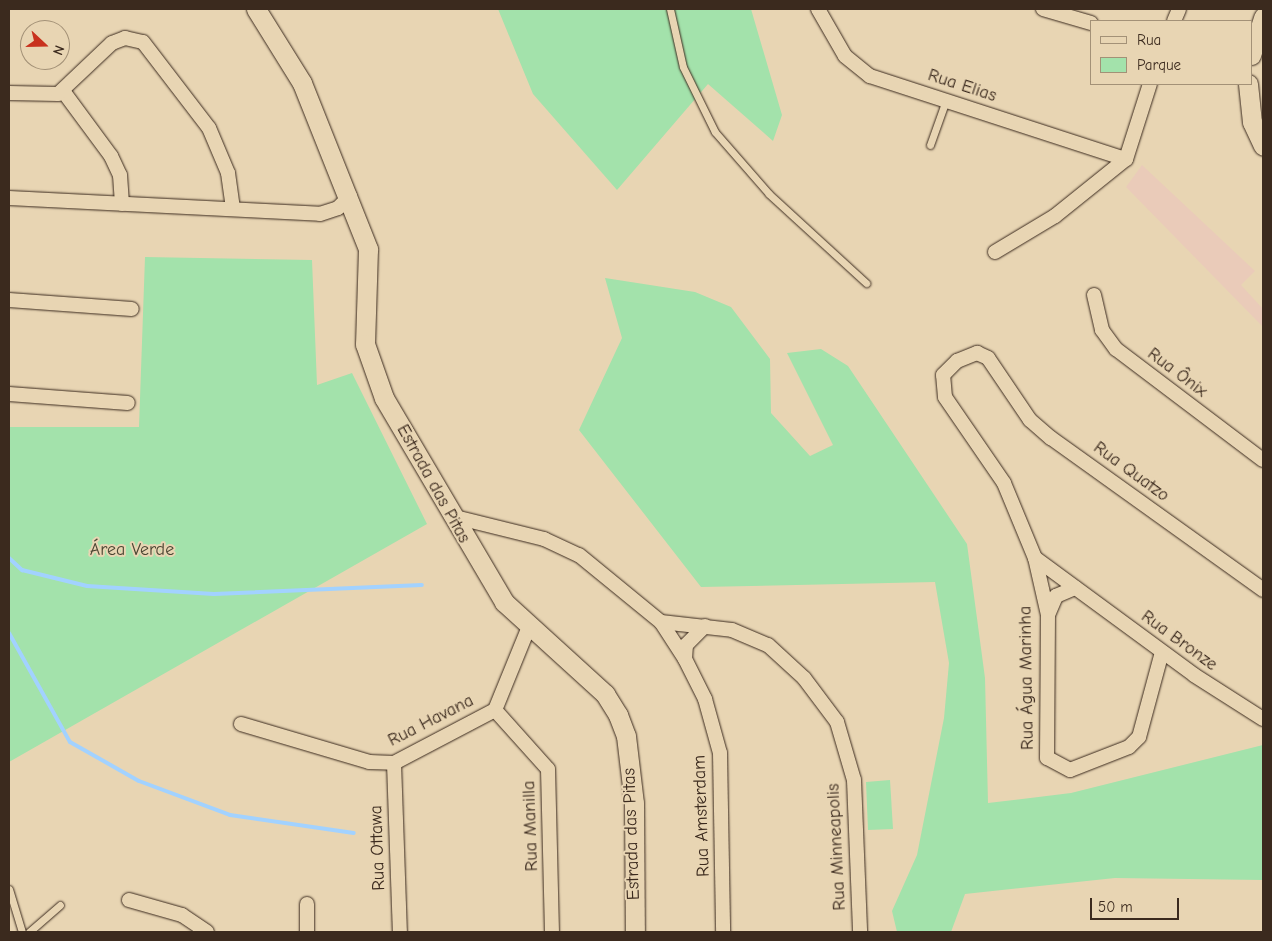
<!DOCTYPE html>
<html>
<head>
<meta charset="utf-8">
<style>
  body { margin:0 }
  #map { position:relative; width:1272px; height:941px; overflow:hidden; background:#e8d5b3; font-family:"Comic Neue",sans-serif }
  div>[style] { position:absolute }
  .built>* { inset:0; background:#eacbb9 }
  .green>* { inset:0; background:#a3e2ab }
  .stream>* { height:4px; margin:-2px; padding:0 2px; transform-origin:2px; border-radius:2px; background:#a2d2ff }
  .roads { filter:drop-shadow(0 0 1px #3b2a1e) drop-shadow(0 0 1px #3b2a1e) }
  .lane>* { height:7px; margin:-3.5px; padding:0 3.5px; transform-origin:3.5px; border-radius:3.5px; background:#e8d5b3 }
  .street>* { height:14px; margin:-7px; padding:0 7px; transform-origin:7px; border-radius:7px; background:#e8d5b3 }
  .secondary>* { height:19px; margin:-9.5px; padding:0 9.5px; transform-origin:9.5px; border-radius:9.5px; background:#e8d5b3 }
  span { translate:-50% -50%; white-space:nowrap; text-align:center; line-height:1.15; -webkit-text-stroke:4px #e8d5b3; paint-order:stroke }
  .street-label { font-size:18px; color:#3b2a1e }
  .park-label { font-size:18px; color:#4b4633 }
  .frame { position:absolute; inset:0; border:10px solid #3b2a1e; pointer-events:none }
  .legend { position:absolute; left:1090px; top:20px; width:162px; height:65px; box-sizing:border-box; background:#e8d5b3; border:1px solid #a39177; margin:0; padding:6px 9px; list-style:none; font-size:15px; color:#3b2a1e }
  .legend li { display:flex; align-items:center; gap:10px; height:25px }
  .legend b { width:25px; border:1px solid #a39177 }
  .north { position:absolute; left:20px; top:20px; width:50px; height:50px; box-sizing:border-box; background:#e8d5b3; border:1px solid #a39177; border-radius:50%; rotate:111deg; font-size:14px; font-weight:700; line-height:20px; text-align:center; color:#3b2a1e }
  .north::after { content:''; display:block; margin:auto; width:18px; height:22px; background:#c8321e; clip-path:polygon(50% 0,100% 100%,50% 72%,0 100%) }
  .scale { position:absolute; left:1090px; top:898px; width:89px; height:22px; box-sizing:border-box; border:2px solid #3b2a1e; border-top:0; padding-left:6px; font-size:15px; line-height:18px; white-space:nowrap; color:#3b2a1e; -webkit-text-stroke:4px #e8d5b3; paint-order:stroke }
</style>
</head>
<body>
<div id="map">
  <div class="built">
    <i style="clip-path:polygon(1142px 165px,1255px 271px,1241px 285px,1263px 309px,1263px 327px,1126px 187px)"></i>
  </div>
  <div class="green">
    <i style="clip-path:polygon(498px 9px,751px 9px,782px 115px,773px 141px,708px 84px,617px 190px,533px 94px)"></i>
    <i style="clip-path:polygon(145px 257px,312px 260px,317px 385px,352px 373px,427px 524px,9px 762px,9px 427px,139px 427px)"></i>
    <i style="clip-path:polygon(605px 278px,695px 292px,731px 307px,770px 359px,771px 413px,810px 456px,833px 445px,787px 353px,821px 349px,848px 366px,967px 544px,985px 678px,988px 803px,1071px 793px,1263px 745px,1263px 880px,1115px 878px,965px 894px,951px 932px,897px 932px,892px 911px,917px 855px,944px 718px,949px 663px,935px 582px,701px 587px,579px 430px,622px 338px)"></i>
    <i style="clip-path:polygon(890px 780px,893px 829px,868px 830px,866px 782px)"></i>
  </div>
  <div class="stream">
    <i style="left:9px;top:558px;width:18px;rotate:43deg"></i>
    <i style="left:22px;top:570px;width:67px;rotate:13.8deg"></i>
    <i style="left:87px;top:586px;width:127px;rotate:3.6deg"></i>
    <i style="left:214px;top:594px;width:208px;rotate:-2.5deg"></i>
    <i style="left:9px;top:633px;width:125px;rotate:60.8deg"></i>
    <i style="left:70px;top:742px;width:79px;rotate:29.5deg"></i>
    <i style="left:139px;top:781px;width:97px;rotate:20.5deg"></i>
    <i style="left:230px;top:815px;width:125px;rotate:8.3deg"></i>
  </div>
  <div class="roads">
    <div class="lane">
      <i style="left:670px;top:9px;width:59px;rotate:77.4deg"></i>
      <i style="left:683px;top:67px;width:72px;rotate:63.8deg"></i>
      <i style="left:715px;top:132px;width:82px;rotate:48.9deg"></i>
      <i style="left:769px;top:194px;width:132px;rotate:42.5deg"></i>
      <i style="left:930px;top:145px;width:48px;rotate:-70.4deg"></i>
      <i style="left:9px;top:889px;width:45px;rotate:73.2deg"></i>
      <i style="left:29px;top:932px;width:41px;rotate:-41.1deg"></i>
    </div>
    <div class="street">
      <i style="left:818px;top:9px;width:54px;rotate:60.1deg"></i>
      <i style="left:845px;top:56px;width:32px;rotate:39deg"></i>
      <i style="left:870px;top:76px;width:269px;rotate:18deg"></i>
      <i style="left:1043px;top:9px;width:50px;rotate:16.3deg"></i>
      <i style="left:1174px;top:21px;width:13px;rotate:-67deg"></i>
      <i style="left:63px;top:91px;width:81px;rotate:53.6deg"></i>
      <i style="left:111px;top:156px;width:21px;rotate:65deg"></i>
      <i style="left:120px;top:175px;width:29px;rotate:86deg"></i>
      <i style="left:9px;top:93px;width:49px;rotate:1.2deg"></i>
      <i style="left:58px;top:94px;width:74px;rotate:-43.4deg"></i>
      <i style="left:112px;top:43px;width:14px;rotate:-21deg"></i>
      <i style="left:125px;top:38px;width:18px;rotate:13deg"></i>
      <i style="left:143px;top:42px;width:108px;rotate:52.5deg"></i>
      <i style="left:209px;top:128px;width:49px;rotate:67.1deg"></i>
      <i style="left:228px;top:173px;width:36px;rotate:82deg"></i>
      <i style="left:9px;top:198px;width:311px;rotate:2.9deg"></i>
      <i style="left:320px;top:214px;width:19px;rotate:-18deg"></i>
      <i style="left:338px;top:208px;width:17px;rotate:-45deg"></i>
      <i style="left:995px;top:252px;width:70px;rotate:-31deg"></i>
      <i style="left:1055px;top:216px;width:91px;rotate:-38.8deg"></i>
      <i style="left:1126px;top:159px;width:79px;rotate:-72.3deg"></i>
      <i style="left:1094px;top:295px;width:36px;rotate:77deg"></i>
      <i style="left:1102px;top:330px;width:24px;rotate:54deg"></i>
      <i style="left:1116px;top:349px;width:184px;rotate:37.1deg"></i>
      <i style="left:9px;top:300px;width:123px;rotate:4.2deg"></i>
      <i style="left:9px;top:394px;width:119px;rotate:4.3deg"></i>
      <i style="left:451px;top:516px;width:96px;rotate:13.9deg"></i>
      <i style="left:544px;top:539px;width:38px;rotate:25deg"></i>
      <i style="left:579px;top:555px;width:106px;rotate:39.3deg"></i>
      <i style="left:661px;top:622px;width:44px;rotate:57deg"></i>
      <i style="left:685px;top:659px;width:45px;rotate:63.4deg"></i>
      <i style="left:705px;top:699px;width:56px;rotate:74.5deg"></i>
      <i style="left:720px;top:753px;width:179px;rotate:89deg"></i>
      <i style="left:1035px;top:558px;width:197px;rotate:36.3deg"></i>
      <i style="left:1194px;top:675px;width:82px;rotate:32.5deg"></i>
      <i style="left:1048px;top:615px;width:21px;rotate:-67deg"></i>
      <i style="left:1056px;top:596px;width:21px;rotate:-23deg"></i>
      <i style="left:661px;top:622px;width:71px;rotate:6.4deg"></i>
      <i style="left:732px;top:630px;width:39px;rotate:23deg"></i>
      <i style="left:768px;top:645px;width:49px;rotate:42.5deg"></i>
      <i style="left:804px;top:678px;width:55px;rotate:53.1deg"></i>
      <i style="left:837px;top:722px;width:60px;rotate:73.7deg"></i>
      <i style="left:854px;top:780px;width:152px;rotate:87.7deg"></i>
      <i style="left:1162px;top:652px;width:88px;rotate:105.1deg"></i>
      <i style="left:1139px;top:737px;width:14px;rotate:135deg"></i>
      <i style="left:1129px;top:747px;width:63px;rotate:158.7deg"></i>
      <i style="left:1070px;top:770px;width:26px;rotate:-152deg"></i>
      <i style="left:1047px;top:758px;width:143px;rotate:-89.6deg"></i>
      <i style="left:1048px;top:615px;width:58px;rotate:-102.8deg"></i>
      <i style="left:1035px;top:558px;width:81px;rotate:-112.5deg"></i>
      <i style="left:1004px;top:483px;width:104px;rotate:-124.5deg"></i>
      <i style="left:945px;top:397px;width:22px;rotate:-95deg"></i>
      <i style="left:943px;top:375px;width:20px;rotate:-45deg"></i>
      <i style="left:957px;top:361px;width:22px;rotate:-22deg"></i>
      <i style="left:977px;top:353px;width:12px;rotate:24deg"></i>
      <i style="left:988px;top:358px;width:75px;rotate:55.9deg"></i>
      <i style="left:1030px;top:420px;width:28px;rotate:41deg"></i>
      <i style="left:1051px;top:438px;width:261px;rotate:35.6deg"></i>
      <i style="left:685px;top:659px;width:14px;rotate:-86deg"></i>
      <i style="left:686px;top:645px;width:27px;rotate:-45deg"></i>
      <i style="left:495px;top:710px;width:79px;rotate:48.1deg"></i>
      <i style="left:548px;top:769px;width:163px;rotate:88.6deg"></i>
      <i style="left:241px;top:724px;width:134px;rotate:16.5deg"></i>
      <i style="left:369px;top:762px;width:25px;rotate:2deg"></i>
      <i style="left:394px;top:763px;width:114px;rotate:-27.7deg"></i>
      <i style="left:495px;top:710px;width:87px;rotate:-67.8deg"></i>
      <i style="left:394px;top:763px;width:169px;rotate:88deg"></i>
      <i style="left:129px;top:900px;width:55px;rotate:15.8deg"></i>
      <i style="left:182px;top:915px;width:30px;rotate:34deg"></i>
      <i style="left:307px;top:932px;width:28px;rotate:-90deg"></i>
    </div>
    <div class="secondary">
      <i style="left:256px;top:9px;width:87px;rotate:58.1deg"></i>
      <i style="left:302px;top:83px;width:179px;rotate:68.3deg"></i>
      <i style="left:368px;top:249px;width:95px;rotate:91.8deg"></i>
      <i style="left:365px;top:344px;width:57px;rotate:70.6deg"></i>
      <i style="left:384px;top:398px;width:237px;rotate:59.5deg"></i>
      <i style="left:504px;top:602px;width:137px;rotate:42.3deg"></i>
      <i style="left:605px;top:694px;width:25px;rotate:58deg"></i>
      <i style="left:618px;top:715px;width:22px;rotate:69deg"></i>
      <i style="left:626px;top:736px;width:67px;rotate:83.2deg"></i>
      <i style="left:634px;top:803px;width:129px;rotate:89.6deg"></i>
      <i style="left:1251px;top:55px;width:40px;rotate:-72deg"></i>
      <i style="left:1248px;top:84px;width:38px;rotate:84deg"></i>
      <i style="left:1252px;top:122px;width:26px;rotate:65deg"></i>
    </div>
  </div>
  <div class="street-label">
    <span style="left:962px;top:86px;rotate:18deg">Rua Elias</span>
    <span style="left:1177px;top:373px;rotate:37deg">Rua Ônix</span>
    <span style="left:1131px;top:472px;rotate:36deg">Rua Quatzo</span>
    <span style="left:433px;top:484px;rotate:61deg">Estrada das Pitas</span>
    <span style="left:1179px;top:641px;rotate:36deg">Rua Bronze</span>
    <span style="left:1027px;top:678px;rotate:-91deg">Rua Água Marinha</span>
    <span style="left:431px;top:721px;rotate:-27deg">Rua Havana</span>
    <span style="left:702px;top:816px;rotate:-92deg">Rua Amsterdam</span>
    <span style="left:531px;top:826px;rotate:-92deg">Rua Manilla</span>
    <span style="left:632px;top:834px;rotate:-92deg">Estrada das Pitas</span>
    <span style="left:837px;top:847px;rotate:-93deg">Rua Minneapolis</span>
    <span style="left:378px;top:848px;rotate:-92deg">Rua Ottawa</span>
  </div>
  <div class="park-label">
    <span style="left:132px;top:550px">Área Verde</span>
  </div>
  <div class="frame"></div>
  <ul class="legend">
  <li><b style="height:6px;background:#e8d5b3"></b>Rua</li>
  <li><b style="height:14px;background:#a3e2ab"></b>Parque</li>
  </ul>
  <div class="north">N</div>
  <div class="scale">50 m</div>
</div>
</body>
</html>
